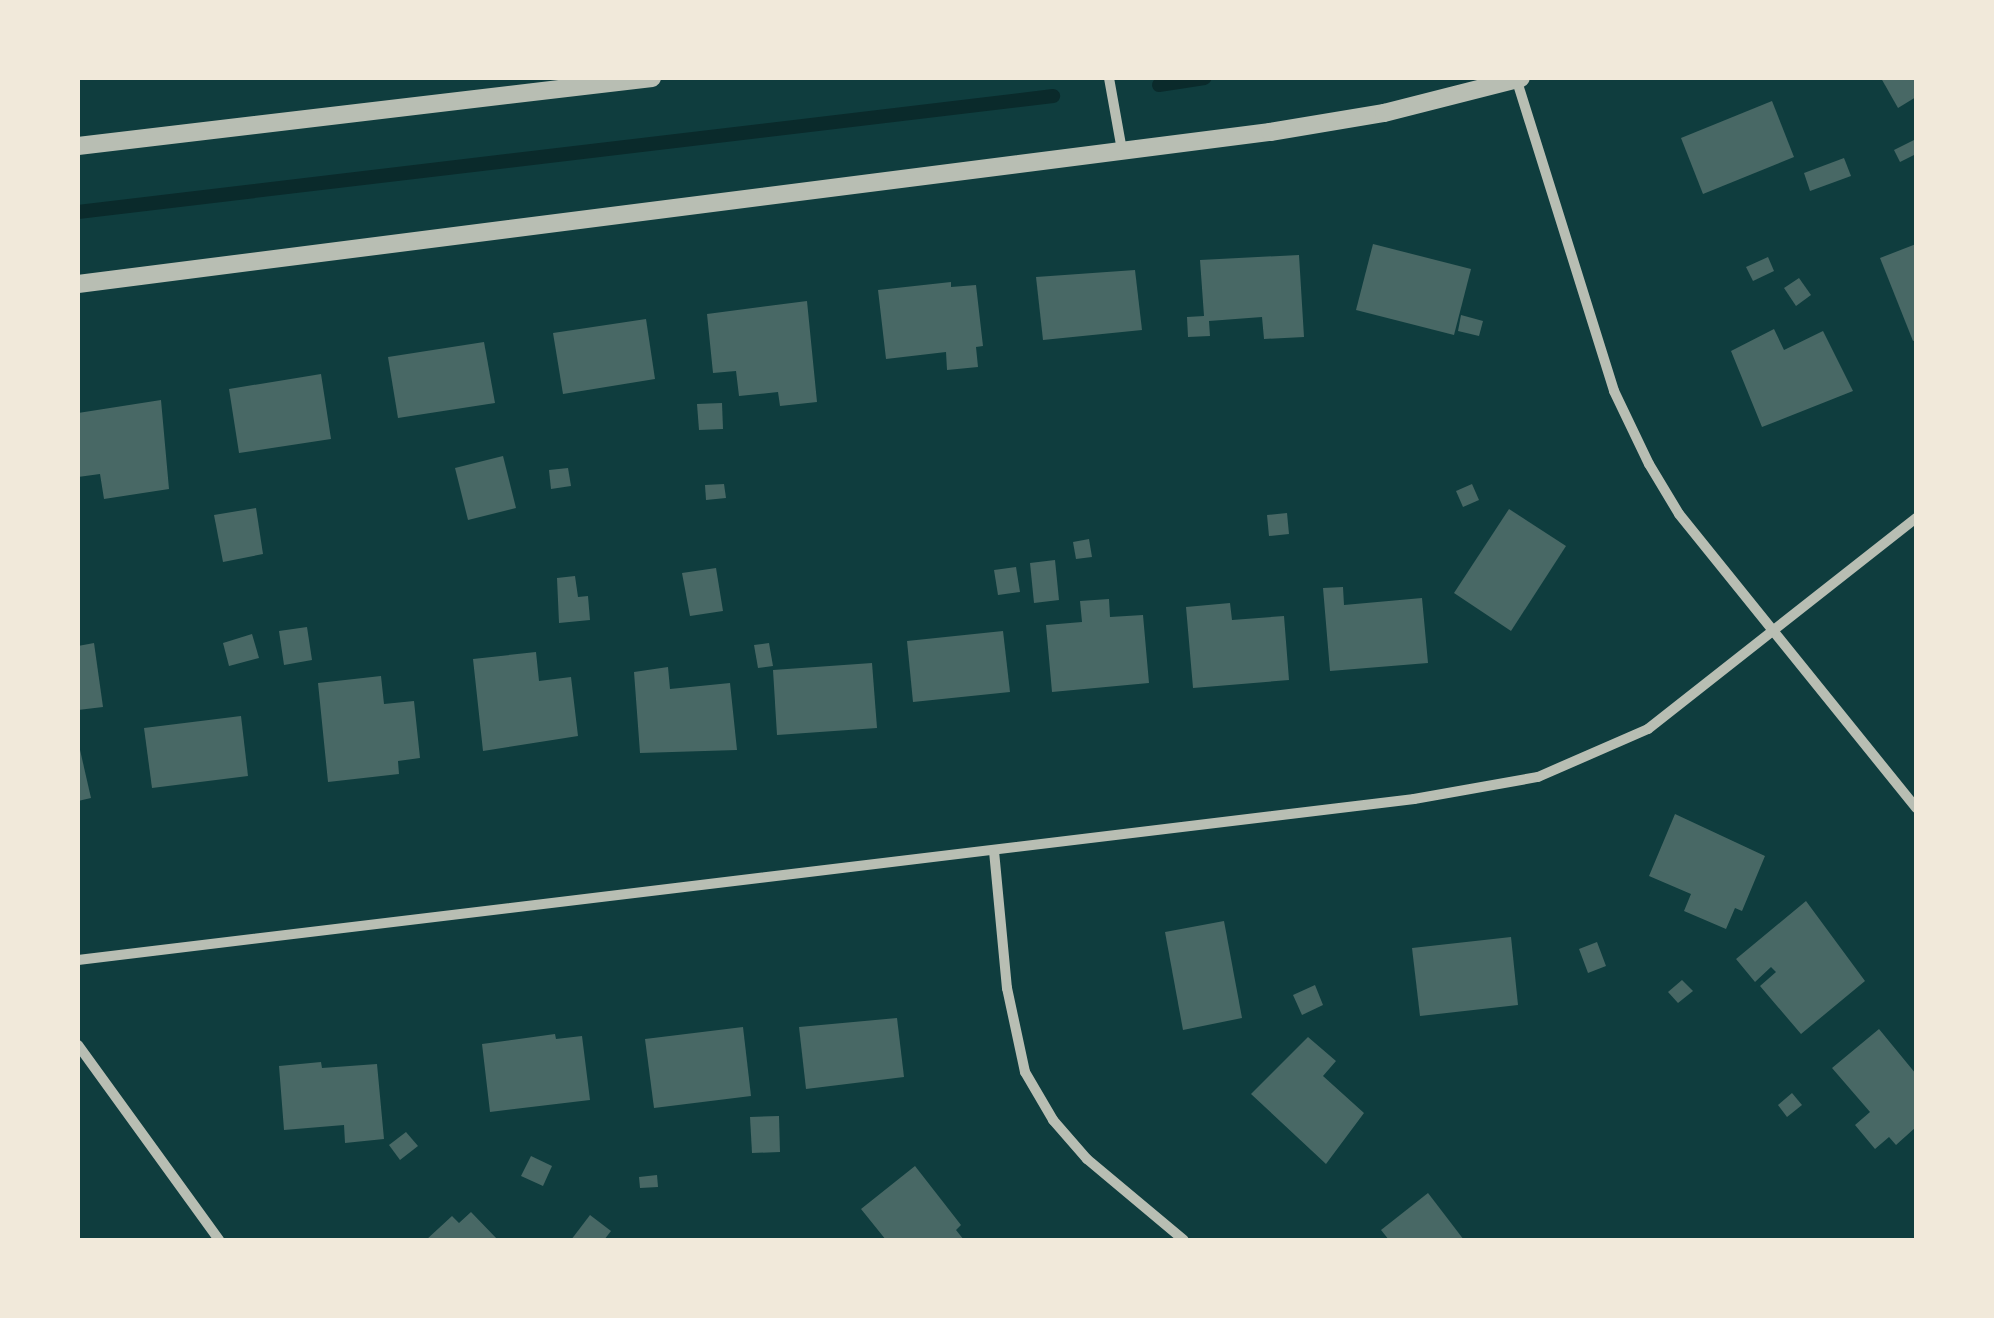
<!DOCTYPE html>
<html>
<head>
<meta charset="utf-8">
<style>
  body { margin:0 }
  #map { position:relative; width:1994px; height:1318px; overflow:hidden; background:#0f3d3e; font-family:Roboto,sans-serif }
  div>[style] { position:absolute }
  .stream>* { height:14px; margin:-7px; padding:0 7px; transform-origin:7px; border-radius:7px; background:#0a2a2b }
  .building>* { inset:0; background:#486865 }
  .minor>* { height:10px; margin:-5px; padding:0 5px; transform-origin:5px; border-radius:5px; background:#b8beb3 }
  .tertiary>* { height:18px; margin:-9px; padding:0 9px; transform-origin:9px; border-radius:9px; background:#b8beb3 }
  span { translate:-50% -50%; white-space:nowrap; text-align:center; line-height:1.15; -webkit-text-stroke:10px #f1e9da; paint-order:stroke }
  .frame { position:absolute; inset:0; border:80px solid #f1e9da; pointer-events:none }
</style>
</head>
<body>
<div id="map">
  <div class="stream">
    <i style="left:1159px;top:85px;width:46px;rotate:-8.8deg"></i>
    <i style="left:78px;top:212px;width:982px;rotate:-6.78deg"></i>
  </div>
  <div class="building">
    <i style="clip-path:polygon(1881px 78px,1916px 78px,1916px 97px,1898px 108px)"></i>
    <i style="clip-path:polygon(1772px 101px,1794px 157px,1703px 194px,1681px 138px)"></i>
    <i style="clip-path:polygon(1914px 140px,1916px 154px,1900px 162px,1894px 150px)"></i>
    <i style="clip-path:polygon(1844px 158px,1851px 176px,1810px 191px,1804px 173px)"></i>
    <i style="clip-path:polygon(1373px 244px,1471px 269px,1454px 335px,1356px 310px)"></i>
    <i style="clip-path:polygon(1916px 244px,1916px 340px,1913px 341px,1880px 258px)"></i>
    <i style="clip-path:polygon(1299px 255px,1304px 337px,1264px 339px,1262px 317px,1209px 321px,1210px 336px,1188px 337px,1187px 317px,1204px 316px,1200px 260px)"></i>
    <i style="clip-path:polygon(1768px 257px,1774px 271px,1753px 281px,1746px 267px)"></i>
    <i style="clip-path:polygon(1135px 270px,1142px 330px,1043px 340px,1036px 277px)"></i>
    <i style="clip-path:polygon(1799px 278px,1811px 295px,1796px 306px,1784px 288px)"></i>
    <i style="clip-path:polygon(951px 282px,951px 287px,976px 285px,983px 346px,976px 347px,978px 367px,947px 370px,946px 352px,886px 359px,878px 290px)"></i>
    <i style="clip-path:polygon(807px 301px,817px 402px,780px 406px,778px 392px,739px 396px,736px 371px,713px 373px,707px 314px)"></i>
    <i style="clip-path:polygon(1461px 315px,1483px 321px,1479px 336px,1458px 331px)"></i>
    <i style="clip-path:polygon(646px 319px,655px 379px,563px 394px,553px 333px)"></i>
    <i style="clip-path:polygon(1774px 329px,1784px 350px,1823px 331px,1853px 391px,1762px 427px,1731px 351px)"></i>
    <i style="clip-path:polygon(484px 342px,495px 403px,398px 418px,388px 357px)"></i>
    <i style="clip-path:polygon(321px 374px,331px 439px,239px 453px,229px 389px)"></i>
    <i style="clip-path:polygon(161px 400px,169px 489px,104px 499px,100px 474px,78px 477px,78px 413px)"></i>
    <i style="clip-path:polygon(722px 403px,723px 429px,699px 430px,697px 404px)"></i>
    <i style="clip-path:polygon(503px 456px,516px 508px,468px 520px,455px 468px)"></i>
    <i style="clip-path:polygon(568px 468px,571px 486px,551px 489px,549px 470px)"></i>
    <i style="clip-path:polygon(724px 484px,726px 498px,706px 500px,705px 485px)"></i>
    <i style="clip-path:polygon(1472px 484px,1479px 500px,1463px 507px,1456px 491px)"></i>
    <i style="clip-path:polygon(256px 508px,263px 554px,223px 562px,214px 515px)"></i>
    <i style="clip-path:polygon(1509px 509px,1566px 546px,1511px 631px,1454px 593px)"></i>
    <i style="clip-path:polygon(1287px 513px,1289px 534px,1269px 536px,1267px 515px)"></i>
    <i style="clip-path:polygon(1089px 539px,1092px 557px,1076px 559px,1073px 542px)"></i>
    <i style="clip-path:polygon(1055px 560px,1059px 600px,1034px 603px,1030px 563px)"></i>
    <i style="clip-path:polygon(1016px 567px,1020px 592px,998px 595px,994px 570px)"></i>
    <i style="clip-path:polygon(716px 568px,723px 611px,690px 616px,682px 573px)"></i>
    <i style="clip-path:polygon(575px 576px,578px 597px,588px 596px,590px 620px,559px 623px,557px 578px)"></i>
    <i style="clip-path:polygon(1343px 587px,1344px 605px,1422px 598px,1428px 663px,1330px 671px,1323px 588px)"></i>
    <i style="clip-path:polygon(1109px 599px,1110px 617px,1143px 615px,1149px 683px,1052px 692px,1046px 625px,1082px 622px,1080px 601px)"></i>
    <i style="clip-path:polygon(1230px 603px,1232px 620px,1284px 616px,1289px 680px,1193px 688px,1186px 607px)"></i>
    <i style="clip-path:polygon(307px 627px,312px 660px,284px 665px,279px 631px)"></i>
    <i style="clip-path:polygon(1003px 631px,1010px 692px,913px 702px,907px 641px)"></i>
    <i style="clip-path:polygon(252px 634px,259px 658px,229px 666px,223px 643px)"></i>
    <i style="clip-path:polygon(94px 643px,103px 707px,78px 710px,78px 646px)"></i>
    <i style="clip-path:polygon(769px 643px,773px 666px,758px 668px,754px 645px)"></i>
    <i style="clip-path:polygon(536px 652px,539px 681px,571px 677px,578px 736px,483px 751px,473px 659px)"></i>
    <i style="clip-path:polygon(872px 663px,877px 728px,777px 735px,773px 670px)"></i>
    <i style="clip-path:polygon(668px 667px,670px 689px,730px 683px,737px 750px,640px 753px,634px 672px)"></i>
    <i style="clip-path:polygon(381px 676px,384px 704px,414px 701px,420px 758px,398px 761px,399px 774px,328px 782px,318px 683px)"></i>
    <i style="clip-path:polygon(241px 716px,248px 776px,152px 788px,144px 728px)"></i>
    <i style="clip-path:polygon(78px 741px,91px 798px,78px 801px)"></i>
    <i style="clip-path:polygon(1675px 814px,1765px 856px,1742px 911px,1735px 908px,1726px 929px,1684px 911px,1691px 894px,1649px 876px)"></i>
    <i style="clip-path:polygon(1806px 901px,1865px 981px,1801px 1034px,1760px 986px,1776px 972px,1771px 967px,1755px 982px,1736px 959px)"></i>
    <i style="clip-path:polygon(1224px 921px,1242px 1018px,1183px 1030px,1165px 932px)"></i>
    <i style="clip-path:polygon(1511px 937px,1518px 1005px,1420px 1016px,1412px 948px)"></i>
    <i style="clip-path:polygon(1597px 942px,1606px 966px,1588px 973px,1579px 949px)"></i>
    <i style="clip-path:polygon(1682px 980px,1693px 991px,1678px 1003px,1668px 992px)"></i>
    <i style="clip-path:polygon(1315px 985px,1323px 1005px,1302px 1015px,1293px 995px)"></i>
    <i style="clip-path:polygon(897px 1018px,904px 1077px,806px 1089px,799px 1027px)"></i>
    <i style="clip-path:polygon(743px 1027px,751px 1096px,654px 1108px,645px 1039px)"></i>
    <i style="clip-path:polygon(1879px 1029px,1916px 1074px,1916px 1127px,1896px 1145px,1889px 1137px,1875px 1149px,1855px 1125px,1870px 1112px,1832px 1068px)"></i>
    <i style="clip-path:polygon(555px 1034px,556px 1039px,582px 1036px,590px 1100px,490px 1112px,482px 1044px)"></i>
    <i style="clip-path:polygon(1308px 1037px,1336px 1061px,1323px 1076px,1364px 1113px,1326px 1164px,1251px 1094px)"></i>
    <i style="clip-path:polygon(321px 1062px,322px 1068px,377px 1064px,384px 1139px,345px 1143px,344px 1125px,284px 1130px,279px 1066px)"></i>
    <i style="clip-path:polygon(1792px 1093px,1802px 1105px,1787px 1117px,1778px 1105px)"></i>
    <i style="clip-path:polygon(779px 1116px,780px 1152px,752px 1153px,750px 1117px)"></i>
    <i style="clip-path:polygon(406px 1132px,418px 1146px,400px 1160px,389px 1145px)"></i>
    <i style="clip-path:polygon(531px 1156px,552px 1166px,543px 1186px,521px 1176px)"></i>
    <i style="clip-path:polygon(915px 1166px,961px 1225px,956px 1230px,964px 1240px,886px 1240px,861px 1209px)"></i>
    <i style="clip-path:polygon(657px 1175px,658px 1187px,640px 1188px,639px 1177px)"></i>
    <i style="clip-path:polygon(1428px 1193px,1464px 1240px,1389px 1240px,1381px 1230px)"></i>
    <i style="clip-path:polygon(471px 1212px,498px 1240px,426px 1240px,452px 1216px,459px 1223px)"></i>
    <i style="clip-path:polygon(590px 1215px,611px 1231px,604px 1240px,571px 1240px)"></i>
  </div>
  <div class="minor">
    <i style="left:1109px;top:78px;width:73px;rotate:79.8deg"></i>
    <i style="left:1516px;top:78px;width:328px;rotate:72.6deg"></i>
    <i style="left:1614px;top:391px;width:81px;rotate:64.4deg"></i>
    <i style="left:1649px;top:464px;width:58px;rotate:59deg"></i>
    <i style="left:1679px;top:514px;width:378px;rotate:51.1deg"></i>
    <i style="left:994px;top:851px;width:138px;rotate:84.6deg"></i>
    <i style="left:1007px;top:988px;width:86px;rotate:77.9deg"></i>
    <i style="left:1025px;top:1072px;width:56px;rotate:59.7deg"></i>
    <i style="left:1053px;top:1120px;width:52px;rotate:48.9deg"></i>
    <i style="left:1087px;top:1159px;width:126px;rotate:39.9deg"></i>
    <i style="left:78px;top:960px;width:1346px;rotate:-6.87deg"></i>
    <i style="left:1414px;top:799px;width:126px;rotate:-10.1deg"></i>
    <i style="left:1538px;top:777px;width:120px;rotate:-23.6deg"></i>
    <i style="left:1648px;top:729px;width:341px;rotate:-38.2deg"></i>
    <i style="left:78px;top:1045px;width:241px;rotate:54.1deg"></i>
  </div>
  <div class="tertiary">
    <i style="left:78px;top:146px;width:578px;rotate:-6.76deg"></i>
    <i style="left:78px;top:284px;width:1202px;rotate:-7.27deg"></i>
    <i style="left:1270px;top:132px;width:116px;rotate:-9.5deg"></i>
    <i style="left:1384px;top:113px;width:141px;rotate:-14.3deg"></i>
  </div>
  <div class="frame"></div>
</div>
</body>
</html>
